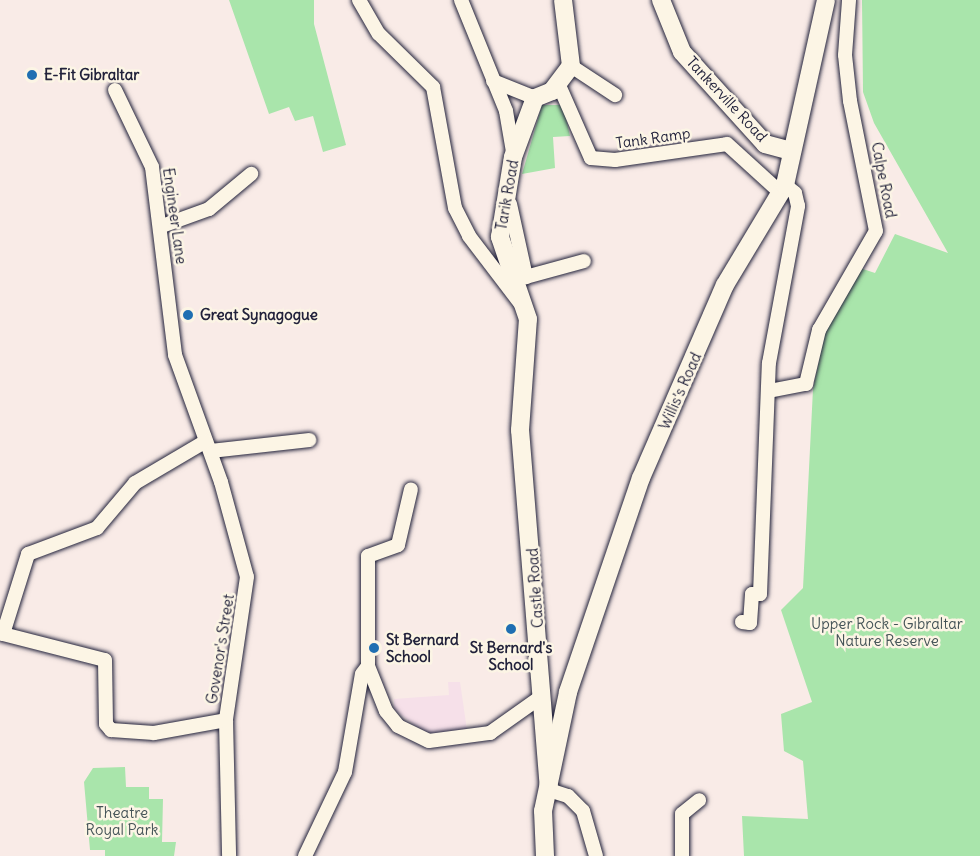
<!DOCTYPE html>
<html>
<head>
<meta charset="utf-8">
<style>
  body { margin:0 }
  #map { position:relative; width:980px; height:856px; overflow:hidden; background:#f9ebe7; font-family:Delius,sans-serif }
  div>[style] { position:absolute }
  .built>* { inset:0; background:#f6e0e9 }
  .green>* { inset:0; background:#a9e5ab }
  .roads { filter:drop-shadow(0 0 2px #22223b) drop-shadow(0 0 2px #22223b) }
  .minor>* { height:14px; margin:-7px; padding:0 7px; transform-origin:7px; border-radius:7px; background:#fcf5e5 }
  .tertiary>* { height:18px; margin:-9px; padding:0 9px; transform-origin:9px; border-radius:9px; background:#fcf5e5 }
  .dots>* { width:16px; height:16px; translate:-50% -50%; box-sizing:border-box; border:3px solid #fcf5e5; border-radius:50% }
  span { translate:-50% -50%; white-space:nowrap; text-align:center; line-height:1.15; -webkit-text-stroke:5px #fcf5e5; paint-order:stroke }
  .poi-label { font-size:15px; color:#22223b; font-weight:700 }
  .left { translate:0 -50%; text-align:left }
  .street-label { font-size:15px; color:#22223b }
  .park-label { font-size:15px; color:#445357 }
</style>
</head>
<body>
<div id="map">
  <div class="built">
    <i style="clip-path:polygon(448px 682px,460px 682px,467px 730px,426px 734px,394px 709px,394px 699px,449px 695px)"></i>
  </div>
  <div class="green">
    <i style="clip-path:polygon(229px 0,314px 0,314px 24px,346px 145px,323px 152px,313px 116px,295px 121px,289px 107px,269px 114px)"></i>
    <i style="clip-path:polygon(862px 0,980px 0,980px 856px,744px 856px,742px 816px,808px 819px,803px 761px,784px 751px,781px 714px,812px 702px,781px 610px,803px 588px,813px 389px,825px 332px,860px 268px,875px 273px,895px 234px,948px 253px,874px 123px,863px 92px)"></i>
    <i style="clip-path:polygon(542px 105px,563px 105px,570px 136px,553px 137px,555px 168px,522px 174px)"></i>
    <i style="clip-path:polygon(125px 767px,126px 787px,149px 787px,149px 799px,163px 799px,162px 842px,176px 842px,174px 856px,105px 856px,105px 850px,90px 850px,84px 782px,93px 768px)"></i>
  </div>
  <div class="roads">
    <div class="minor">
      <i style="left:359px;top:0;width:39px;rotate:60deg"></i>
      <i style="left:379px;top:34px;width:76px;rotate:44.5deg"></i>
      <i style="left:433px;top:87px;width:123px;rotate:79.7deg"></i>
      <i style="left:455px;top:208px;width:31px;rotate:63deg"></i>
      <i style="left:469px;top:236px;width:84px;rotate:52.7deg"></i>
      <i style="left:461px;top:0;width:120px;rotate:67.9deg"></i>
      <i style="left:506px;top:111px;width:42px;rotate:80.3deg"></i>
      <i style="left:571px;top:66px;width:53px;rotate:33.4deg"></i>
      <i style="left:493px;top:81px;width:45px;rotate:22deg"></i>
      <i style="left:558px;top:83px;width:82px;rotate:66.3deg"></i>
      <i style="left:591px;top:158px;width:24px;rotate:5deg"></i>
      <i style="left:615px;top:160px;width:113px;rotate:-8.1deg"></i>
      <i style="left:727px;top:144px;width:74px;rotate:42.3deg"></i>
      <i style="left:115px;top:90px;width:85px;rotate:64.3deg"></i>
      <i style="left:152px;top:167px;width:189px;rotate:83deg"></i>
      <i style="left:175px;top:355px;width:135px;rotate:70.1deg"></i>
      <i style="left:221px;top:482px;width:98px;rotate:74.7deg"></i>
      <i style="left:247px;top:577px;width:145px;rotate:98.4deg"></i>
      <i style="left:226px;top:720px;width:136px;rotate:88.7deg"></i>
      <i style="left:510px;top:204px;width:75px;rotate:77.6deg"></i>
      <i style="left:526px;top:277px;width:60px;rotate:-15.4deg"></i>
      <i style="left:162px;top:226px;width:50px;rotate:-19.9deg"></i>
      <i style="left:209px;top:209px;width:55px;rotate:-39.8deg"></i>
      <i style="left:769px;top:391px;width:38px;rotate:-11deg"></i>
      <i style="left:806px;top:384px;width:56px;rotate:-76.5deg"></i>
      <i style="left:819px;top:330px;width:114px;rotate:-60.1deg"></i>
      <i style="left:876px;top:231px;width:133px;rotate:-101.3deg"></i>
      <i style="left:850px;top:101px;width:46px;rotate:-96.2deg"></i>
      <i style="left:845px;top:55px;width:55px;rotate:-85.8deg"></i>
      <i style="left:211px;top:451px;width:99px;rotate:-6.4deg"></i>
      <i style="left:742px;top:622px;width:8px;rotate:7deg"></i>
      <i style="left:750px;top:623px;width:29px;rotate:-86deg"></i>
      <i style="left:752px;top:594px;width:8px"></i>
      <i style="left:760px;top:594px;width:231px;rotate:-87.8deg"></i>
      <i style="left:769px;top:363px;width:160px;rotate:-79.5deg"></i>
      <i style="left:798px;top:206px;width:13px;rotate:-103deg"></i>
      <i style="left:795px;top:193px;width:13px;rotate:-141deg"></i>
      <i style="left:3px;top:634px;width:84px;rotate:-72.6deg"></i>
      <i style="left:28px;top:554px;width:74px;rotate:-20.6deg"></i>
      <i style="left:97px;top:528px;width:59px;rotate:-49.8deg"></i>
      <i style="left:135px;top:483px;width:82px;rotate:-30.6deg"></i>
      <i style="left:3px;top:634px;width:105px;rotate:14.3deg"></i>
      <i style="left:105px;top:660px;width:64px;rotate:89.1deg"></i>
      <i style="left:106px;top:724px;width:8px;rotate:50deg"></i>
      <i style="left:111px;top:730px;width:43px;rotate:4deg"></i>
      <i style="left:154px;top:733px;width:73px;rotate:-10.2deg"></i>
      <i style="left:368px;top:666px;width:48px;rotate:68.2deg"></i>
      <i style="left:386px;top:711px;width:19px;rotate:51deg"></i>
      <i style="left:398px;top:726px;width:34px;rotate:26deg"></i>
      <i style="left:429px;top:741px;width:62px;rotate:-7.5deg"></i>
      <i style="left:490px;top:733px;width:64px;rotate:-35.4deg"></i>
      <i style="left:549px;top:790px;width:20px;rotate:18deg"></i>
      <i style="left:568px;top:796px;width:21px;rotate:45deg"></i>
      <i style="left:583px;top:811px;width:47px;rotate:73.9deg"></i>
      <i style="left:305px;top:856px;width:93px;rotate:-64.5deg"></i>
      <i style="left:345px;top:772px;width:99px;rotate:-80.2deg"></i>
      <i style="left:362px;top:674px;width:10px;rotate:-53deg"></i>
      <i style="left:368px;top:666px;width:110px;rotate:-90deg"></i>
      <i style="left:368px;top:556px;width:32px;rotate:-20deg"></i>
      <i style="left:398px;top:545px;width:57px;rotate:-76.9deg"></i>
      <i style="left:682px;top:856px;width:42px;rotate:-90deg"></i>
      <i style="left:682px;top:814px;width:22px;rotate:-39deg"></i>
    </div>
    <div class="tertiary">
      <i style="left:661px;top:0;width:56px;rotate:68deg"></i>
      <i style="left:682px;top:52px;width:124px;rotate:47.9deg"></i>
      <i style="left:765px;top:144px;width:27px;rotate:15deg"></i>
      <i style="left:549px;top:790px;width:361px;rotate:-94.6deg"></i>
      <i style="left:520px;top:430px;width:111px;rotate:-85.9deg"></i>
      <i style="left:528px;top:319px;width:87px;rotate:-108.9deg"></i>
      <i style="left:500px;top:237px;width:81px;rotate:-80.8deg"></i>
      <i style="left:513px;top:157px;width:63px;rotate:-69.6deg"></i>
      <i style="left:535px;top:98px;width:18px;rotate:-22deg"></i>
      <i style="left:552px;top:91px;width:31px;rotate:-53deg"></i>
      <i style="left:571px;top:66px;width:66px;rotate:-96.9deg"></i>
      <i style="left:545px;top:856px;width:45px;rotate:-92.5deg"></i>
      <i style="left:543px;top:811px;width:122px;rotate:-78.1deg"></i>
      <i style="left:568px;top:692px;width:226px;rotate:-71.2deg"></i>
      <i style="left:641px;top:478px;width:210px;rotate:-66.5deg"></i>
      <i style="left:725px;top:285px;width:117px;rotate:-59deg"></i>
      <i style="left:785px;top:185px;width:189px;rotate:-77.5deg"></i>
    </div>
  </div>
  <div class="dots">
    <i style="left:32px;top:75px;background:#1f6fb2"></i>
    <i style="left:188px;top:315px;background:#1f6fb2"></i>
    <i style="left:511px;top:629px;background:#1f6fb2"></i>
    <i style="left:374px;top:648px;background:#1f6fb2"></i>
  </div>
  <div class="poi-label">
    <span class="left" style="left:44px;top:75px">E-Fit Gibraltar</span>
    <span class="left" style="left:200px;top:315px">Great Synagogue</span>
    <span class="left" style="left:386px;top:648px">St Bernard<br>School</span>
    <span style="left:511px;top:656px">St Bernard's<br>School</span>
  </div>
  <div class="street-label">
    <span style="left:727px;top:99px;rotate:47deg">Tankerville Road</span>
    <span style="left:653px;top:138px;rotate:-8deg">Tank Ramp</span>
    <span style="left:884px;top:180px;rotate:79deg">Calpe Road</span>
    <span style="left:507px;top:195px;rotate:-80deg">Tarik Road</span>
    <span style="left:175px;top:216px;rotate:82deg">Engineer Lane</span>
    <span style="left:680px;top:391px;rotate:-66deg">Willis’s Road</span>
    <span style="left:535px;top:588px;rotate:-94deg">Castle Road</span>
    <span style="left:220px;top:649px;rotate:-81deg">Govenor's Street</span>
  </div>
  <div class="park-label">
    <span style="left:887px;top:632px">Upper Rock - Gibraltar<br>Nature Reserve</span>
    <span style="left:122px;top:821px">Theatre<br>Royal Park</span>
  </div>
</div>
</body>
</html>
